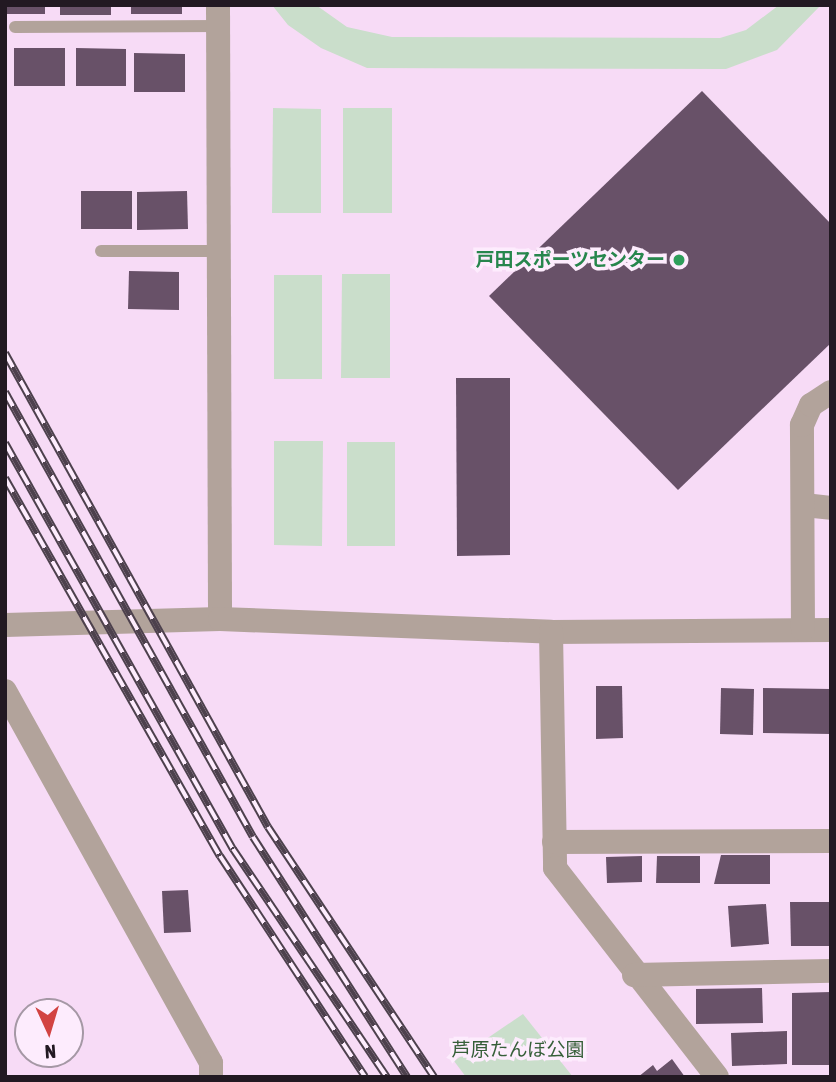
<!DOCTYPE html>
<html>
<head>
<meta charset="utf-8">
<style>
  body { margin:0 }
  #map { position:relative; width:836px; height:1082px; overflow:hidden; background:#f7dbf6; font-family:"Asap Condensed","Noto Sans JP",sans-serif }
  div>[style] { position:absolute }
  .green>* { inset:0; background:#cadecb }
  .building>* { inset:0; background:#685168 }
  .service>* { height:12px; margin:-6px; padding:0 6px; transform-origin:6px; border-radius:6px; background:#b2a39b }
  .minor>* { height:24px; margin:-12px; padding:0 12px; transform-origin:12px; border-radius:12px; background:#b2a39b }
  .rail>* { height:8px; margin-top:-4px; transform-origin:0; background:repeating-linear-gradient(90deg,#fdecfd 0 16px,#4d414d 0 32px); box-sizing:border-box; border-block:2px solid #4d414d }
  .dots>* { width:19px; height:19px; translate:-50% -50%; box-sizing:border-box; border:4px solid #fdecfd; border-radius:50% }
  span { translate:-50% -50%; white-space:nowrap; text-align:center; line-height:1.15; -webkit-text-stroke:7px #fdecfd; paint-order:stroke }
  .leisure-label { font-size:19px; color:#27864d; font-weight:700 }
  .right { translate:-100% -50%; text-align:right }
  .park-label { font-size:19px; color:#365f39 }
  .frame { position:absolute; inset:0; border:7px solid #221922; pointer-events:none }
  .north { position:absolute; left:14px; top:998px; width:70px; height:70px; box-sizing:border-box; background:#fdecfd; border:2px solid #a598a5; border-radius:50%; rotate:176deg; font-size:19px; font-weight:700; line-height:28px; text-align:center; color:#221922 }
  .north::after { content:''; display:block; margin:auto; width:24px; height:32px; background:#d24342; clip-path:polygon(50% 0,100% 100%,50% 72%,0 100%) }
</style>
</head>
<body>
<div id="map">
  <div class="green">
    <i style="clip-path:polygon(272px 5px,316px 5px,347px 27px,392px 37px,720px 38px,746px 30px,779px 5px,821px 5px,777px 50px,726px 69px,367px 68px,321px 48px,288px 25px)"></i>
    <i style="clip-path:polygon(273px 108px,321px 109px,321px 213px,272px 213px)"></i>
    <i style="clip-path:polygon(343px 108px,392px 108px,392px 213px,343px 213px)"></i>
    <i style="clip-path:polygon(342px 274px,390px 274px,390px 378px,341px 378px)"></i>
    <i style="clip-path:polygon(274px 275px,322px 275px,322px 379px,274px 379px)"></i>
    <i style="clip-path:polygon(274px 441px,323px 441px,322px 546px,274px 545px)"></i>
    <i style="clip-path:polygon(347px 442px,395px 442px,395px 546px,347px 546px)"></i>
    <i style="clip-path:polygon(523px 1014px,573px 1077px,466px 1077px,454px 1061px)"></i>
  </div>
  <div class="building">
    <i style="clip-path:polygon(5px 5px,45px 5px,45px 14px,5px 14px)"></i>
    <i style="clip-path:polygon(60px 5px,111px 5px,111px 15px,60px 15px)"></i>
    <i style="clip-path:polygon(131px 5px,182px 5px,182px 14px,131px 14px)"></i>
    <i style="clip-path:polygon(14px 48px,65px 48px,65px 86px,14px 86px)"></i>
    <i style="clip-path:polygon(76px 48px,126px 49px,126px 86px,76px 86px)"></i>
    <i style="clip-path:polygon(134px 53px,185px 54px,185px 92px,134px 92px)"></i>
    <i style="clip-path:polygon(702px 91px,831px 224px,831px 343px,678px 490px,489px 296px)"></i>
    <i style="clip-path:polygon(81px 191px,132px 191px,132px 229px,81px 229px)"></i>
    <i style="clip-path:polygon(187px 191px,188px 229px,137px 230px,137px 192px)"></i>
    <i style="clip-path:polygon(129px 271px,179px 272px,179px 310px,128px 309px)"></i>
    <i style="clip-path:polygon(456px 378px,510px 378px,510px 555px,457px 556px)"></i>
    <i style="clip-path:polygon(596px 686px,622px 686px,623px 738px,596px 739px)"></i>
    <i style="clip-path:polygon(721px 688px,754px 689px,753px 735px,720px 734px)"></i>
    <i style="clip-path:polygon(763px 688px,831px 689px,831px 734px,763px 733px)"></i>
    <i style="clip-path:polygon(721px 855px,770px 855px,770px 884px,714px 884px)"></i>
    <i style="clip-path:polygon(642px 856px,642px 882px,607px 883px,606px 857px)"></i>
    <i style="clip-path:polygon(657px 856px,700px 856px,700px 883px,656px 883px)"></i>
    <i style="clip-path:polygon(188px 890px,191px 932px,164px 933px,162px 891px)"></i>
    <i style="clip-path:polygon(790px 902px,831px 902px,831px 946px,791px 946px)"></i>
    <i style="clip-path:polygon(766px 904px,769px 944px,731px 947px,728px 906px)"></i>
    <i style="clip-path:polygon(762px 988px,763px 1023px,696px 1024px,696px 989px)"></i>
    <i style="clip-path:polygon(831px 992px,831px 1065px,792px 1065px,792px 993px)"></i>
    <i style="clip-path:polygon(787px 1031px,787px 1064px,732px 1066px,731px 1033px)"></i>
    <i style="clip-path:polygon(672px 1059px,685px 1077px,638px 1077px,653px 1065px,657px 1071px)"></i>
  </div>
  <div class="service">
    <i style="left:15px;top:27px;width:204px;rotate:-0.3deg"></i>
    <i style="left:101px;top:251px;width:118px"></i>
  </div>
  <div class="minor">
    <i style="left:218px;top:5px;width:614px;rotate:89.81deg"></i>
    <i style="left:804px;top:505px;width:27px;rotate:6deg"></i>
    <i style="left:5px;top:625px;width:215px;rotate:-1.6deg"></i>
    <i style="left:220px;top:619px;width:331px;rotate:2.2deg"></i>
    <i style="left:551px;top:632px;width:280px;rotate:-0.4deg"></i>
    <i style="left:803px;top:629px;width:204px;rotate:-90.3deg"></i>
    <i style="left:802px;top:425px;width:22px;rotate:-66deg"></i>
    <i style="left:811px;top:405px;width:24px;rotate:-33deg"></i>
    <i style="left:551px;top:632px;width:236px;rotate:89deg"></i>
    <i style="left:555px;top:868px;width:264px;rotate:52.2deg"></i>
    <i style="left:5px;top:691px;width:425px;rotate:61deg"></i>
    <i style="left:211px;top:1063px;width:14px;rotate:90deg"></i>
    <i style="left:554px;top:842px;width:277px;rotate:-0.2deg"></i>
    <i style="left:634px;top:975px;width:197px;rotate:-1.2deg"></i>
  </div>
  <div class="rail">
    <i style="left:5px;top:353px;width:542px;rotate:60.98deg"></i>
    <i style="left:268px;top:827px;width:300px;rotate:56.4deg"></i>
    <i style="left:5px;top:392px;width:509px;rotate:60.87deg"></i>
    <i style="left:253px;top:837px;width:285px;rotate:57.3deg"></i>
    <i style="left:5px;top:443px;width:466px;rotate:60.7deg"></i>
    <i style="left:233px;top:849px;width:275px;rotate:56deg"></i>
    <i style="left:5px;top:478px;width:435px;rotate:60.4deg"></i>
    <i style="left:220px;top:856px;width:264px;rotate:56.7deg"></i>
  </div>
  <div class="dots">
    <i style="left:679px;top:260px;background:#2e9e5b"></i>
  </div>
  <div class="leisure-label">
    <span class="right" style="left:665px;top:260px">戸田スポーツセンター</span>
  </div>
  <div class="park-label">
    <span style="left:518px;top:1050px">芦原たんぼ公園</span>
  </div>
  <div class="frame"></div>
  <div class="north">N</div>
</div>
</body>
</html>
